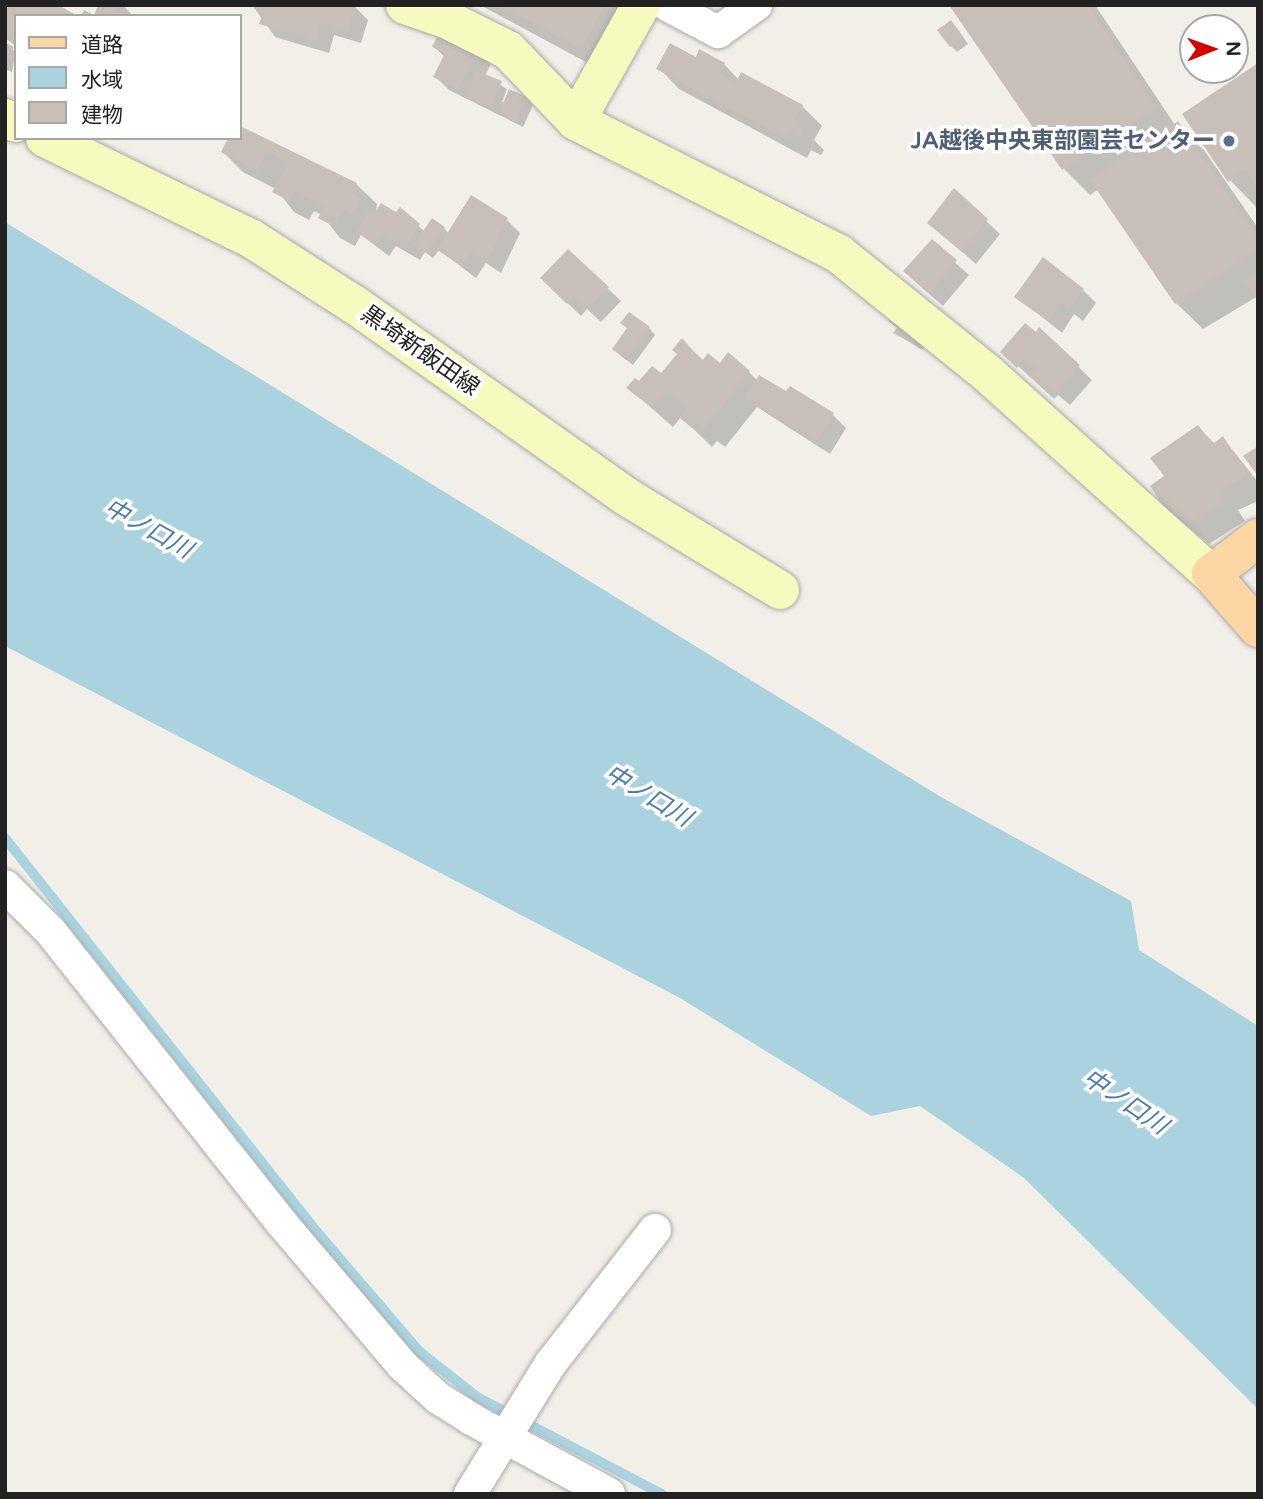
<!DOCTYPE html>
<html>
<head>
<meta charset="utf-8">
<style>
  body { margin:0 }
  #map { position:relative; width:1263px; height:1499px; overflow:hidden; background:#f2efe9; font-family:"Varela Round","Noto Sans JP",sans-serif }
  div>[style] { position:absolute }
  .water>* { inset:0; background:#aad3df }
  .shadow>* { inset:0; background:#0003 }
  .stream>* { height:10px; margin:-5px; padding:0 5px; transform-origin:5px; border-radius:5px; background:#aad3df }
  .building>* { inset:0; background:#c7bfb8 }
  .roads { filter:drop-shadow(0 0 2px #a9a9a9) drop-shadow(0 0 2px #a9a9a9) }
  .street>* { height:32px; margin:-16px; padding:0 16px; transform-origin:16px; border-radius:16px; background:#fff }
  .secondary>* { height:38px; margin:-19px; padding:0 19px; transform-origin:19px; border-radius:19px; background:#f7fabf }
  .primary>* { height:38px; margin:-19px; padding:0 19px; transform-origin:19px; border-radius:19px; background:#fcd6a4 }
  .dots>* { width:19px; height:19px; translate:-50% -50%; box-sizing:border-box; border:4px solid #fff; border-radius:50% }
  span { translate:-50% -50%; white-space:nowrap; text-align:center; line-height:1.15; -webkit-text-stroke:7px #fff; paint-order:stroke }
  .service-label { font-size:23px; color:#4e5e75; font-weight:700 }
  .right { translate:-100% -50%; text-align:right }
  .street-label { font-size:23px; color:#222 }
  .water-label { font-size:24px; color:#4a7aab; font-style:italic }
  .frame { position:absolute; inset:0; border:7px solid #222; pointer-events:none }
  .legend { position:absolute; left:14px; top:14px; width:228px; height:126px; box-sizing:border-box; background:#fff; border:2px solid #a7a7a7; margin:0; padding:9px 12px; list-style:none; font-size:21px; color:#222 }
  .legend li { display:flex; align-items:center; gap:14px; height:35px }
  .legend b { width:35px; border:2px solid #a7a7a7 }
  .north { position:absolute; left:1179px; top:14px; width:70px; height:70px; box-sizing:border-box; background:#fff; border:2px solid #a7a7a7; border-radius:50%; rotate:89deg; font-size:19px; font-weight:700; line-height:28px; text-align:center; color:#222 }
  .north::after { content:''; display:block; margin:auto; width:24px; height:32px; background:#d40000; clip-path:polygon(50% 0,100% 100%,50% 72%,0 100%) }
</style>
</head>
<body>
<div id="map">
  <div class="water">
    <i style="clip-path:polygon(5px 222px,941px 797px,1131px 901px,1139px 950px,1258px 1026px,1258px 1409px,1024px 1178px,920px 1106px,871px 1116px,680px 998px,5px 646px)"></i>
  </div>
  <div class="shadow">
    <i style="clip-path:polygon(5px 5px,16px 16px,16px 46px,5px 38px)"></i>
    <i style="clip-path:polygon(100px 5px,123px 5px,133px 16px,95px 16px)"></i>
    <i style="clip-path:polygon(252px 5px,355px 7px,368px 20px,361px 43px,334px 35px,329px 53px,275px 37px)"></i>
    <i style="clip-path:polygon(480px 5px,645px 5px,608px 74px)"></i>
    <i style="clip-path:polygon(953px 5px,1095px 5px,1175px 125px,1204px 150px,1258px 228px,1258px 296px,1203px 329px,1176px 303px,1099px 189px,1090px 195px,1064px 169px)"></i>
    <i style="clip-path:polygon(957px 28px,968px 44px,957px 52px,951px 46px)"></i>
    <i style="clip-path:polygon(5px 45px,16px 52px,12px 72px,5px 69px)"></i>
    <i style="clip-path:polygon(434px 47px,478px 51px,491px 64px,485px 76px,507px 89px,502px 102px,526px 98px,533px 105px,523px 127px,449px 90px,435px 76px,445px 57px)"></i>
    <i style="clip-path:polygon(697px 59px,724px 64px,739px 80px,802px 106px,822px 126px,814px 140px,824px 150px,821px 155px,811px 150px,807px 158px,679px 89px,659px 68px)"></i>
    <i style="clip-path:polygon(1258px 65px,1258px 205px,1256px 207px,1230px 180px)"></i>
    <i style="clip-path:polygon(240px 128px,356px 184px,377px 204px,376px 215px,419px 226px,425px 232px,444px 228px,449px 234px,506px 219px,520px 233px,501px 273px,486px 263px,476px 278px,439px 250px,433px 258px,425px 252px,420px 260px,396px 246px,389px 256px,361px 235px,355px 246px,340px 238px,322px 215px,314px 211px,309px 220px,294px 212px,276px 189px,243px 172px,223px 152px,240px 138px)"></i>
    <i style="clip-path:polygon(954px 191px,1000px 234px,976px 264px,929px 223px)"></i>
    <i style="clip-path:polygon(932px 242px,969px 275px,943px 306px,918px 284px)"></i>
    <i style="clip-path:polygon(568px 251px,621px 301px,601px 322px,587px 309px,581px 316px,542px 278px)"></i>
    <i style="clip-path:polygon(1083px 290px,1096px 303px,1083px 321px,1074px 314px,1062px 333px,1016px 296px)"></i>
    <i style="clip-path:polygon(649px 328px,655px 335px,633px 365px,620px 355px)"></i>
    <i style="clip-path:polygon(1040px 330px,1092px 380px,1070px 405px,1058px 395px,1054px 399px,1003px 352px)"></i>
    <i style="clip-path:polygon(896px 333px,929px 342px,922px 350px)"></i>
    <i style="clip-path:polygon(682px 340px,704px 361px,749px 372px,758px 381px,833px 415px,846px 428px,830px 454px,757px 407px,725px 447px,717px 441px,712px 447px,681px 417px,673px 427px,629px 388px,662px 376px,679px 355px)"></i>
    <i style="clip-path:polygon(1198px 427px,1215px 444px,1223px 438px,1258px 482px,1258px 501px,1238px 510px,1245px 521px,1209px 544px,1169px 511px,1166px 476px)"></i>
  </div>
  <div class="stream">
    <i style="left:5px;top:838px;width:503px;rotate:51.63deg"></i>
    <i style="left:317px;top:1232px;width:158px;rotate:49.4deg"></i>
    <i style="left:420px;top:1352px;width:73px;rotate:38.3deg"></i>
    <i style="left:477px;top:1397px;width:209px;rotate:27.7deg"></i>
  </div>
  <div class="building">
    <i style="clip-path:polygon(5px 5px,59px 5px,77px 16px,16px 16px,16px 42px,5px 36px)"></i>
    <i style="clip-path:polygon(98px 5px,118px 5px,113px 16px,81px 16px,84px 10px,94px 15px)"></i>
    <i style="clip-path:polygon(250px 5px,356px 5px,348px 31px,321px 23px,316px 40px,259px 24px,263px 12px)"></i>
    <i style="clip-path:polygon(500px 5px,605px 5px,581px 49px)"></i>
    <i style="clip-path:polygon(949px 5px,1088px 5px,1157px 107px,1062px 170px)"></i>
    <i style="clip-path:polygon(951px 20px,963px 37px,950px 47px,937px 30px)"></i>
    <i style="clip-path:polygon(441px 29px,479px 49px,458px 90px,433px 77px,445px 53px,432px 47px)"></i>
    <i style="clip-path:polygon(5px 43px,14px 47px,5px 67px)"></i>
    <i style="clip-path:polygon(670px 43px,696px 57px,699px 49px,725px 63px,719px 74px,736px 83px,741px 72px,803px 105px,793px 122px,805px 128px,801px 136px,791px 131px,786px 139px,656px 69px)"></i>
    <i style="clip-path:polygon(1258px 63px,1258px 188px,1245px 169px,1228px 182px,1182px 114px)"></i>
    <i style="clip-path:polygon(477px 71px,502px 81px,491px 108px,466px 98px)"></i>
    <i style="clip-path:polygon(509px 89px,527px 97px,517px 122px,499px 113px)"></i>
    <i style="clip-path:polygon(1178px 121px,1258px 238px,1258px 250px,1175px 304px,1090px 180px)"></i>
    <i style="clip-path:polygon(240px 126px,357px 183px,352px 193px,361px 198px,353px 215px,343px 210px,335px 227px,318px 218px,324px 207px,294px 192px,289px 201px,272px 192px,288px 162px,267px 152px,257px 171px,221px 152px,228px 138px,240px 138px)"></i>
    <i style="clip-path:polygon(954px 188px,988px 219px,962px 252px,927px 223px)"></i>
    <i style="clip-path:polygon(471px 195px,508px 218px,487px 261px,472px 251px,462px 266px,437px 250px)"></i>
    <i style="clip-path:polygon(381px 203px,396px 212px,400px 207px,420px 224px,406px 248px,382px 234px,376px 244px,356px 232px,369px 210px,375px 213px)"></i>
    <i style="clip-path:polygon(432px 218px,445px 227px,426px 253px,414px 244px)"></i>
    <i style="clip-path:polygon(932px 239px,957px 260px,929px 294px,903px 271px)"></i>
    <i style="clip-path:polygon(568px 249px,609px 287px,586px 310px,573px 297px,567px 304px,540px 278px)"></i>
    <i style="clip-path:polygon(1043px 257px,1084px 289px,1068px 309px,1060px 303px,1048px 321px,1014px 297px)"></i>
    <i style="clip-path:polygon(1258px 270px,1258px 299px,1243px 281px)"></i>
    <i style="clip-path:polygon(896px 311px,924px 335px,915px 345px,893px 333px,897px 328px,888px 321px)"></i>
    <i style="clip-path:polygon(629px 312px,650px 327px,626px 360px,612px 349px,627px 328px,620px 323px)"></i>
    <i style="clip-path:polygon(1025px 323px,1036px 332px,1039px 327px,1080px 365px,1055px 393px,1028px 376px,1036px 368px,1024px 359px,1017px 368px,1000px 352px)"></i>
    <i style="clip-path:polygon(682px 338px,702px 361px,708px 353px,720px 363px,728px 352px,750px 371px,704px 429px,696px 422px,692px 428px,680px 418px,687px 409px,666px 391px,652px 408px,626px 388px,635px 378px,639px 381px,652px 366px,661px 373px,677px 354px,672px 350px)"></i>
    <i style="clip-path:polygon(759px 375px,786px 391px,790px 386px,834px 413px,816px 442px,745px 398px)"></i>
    <i style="clip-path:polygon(1198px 425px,1213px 444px,1223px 436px,1248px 476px,1219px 489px,1226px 501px,1188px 525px,1173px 509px,1167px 512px,1150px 486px,1164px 476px,1150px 458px)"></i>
    <i style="clip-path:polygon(1258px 446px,1258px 476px,1243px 456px)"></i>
  </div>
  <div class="roads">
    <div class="street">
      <i style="left:667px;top:5px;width:58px;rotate:27.9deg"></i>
      <i style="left:718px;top:32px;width:47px;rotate:-35.4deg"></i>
      <i style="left:5px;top:886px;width:65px;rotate:45deg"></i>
      <i style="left:51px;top:932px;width:369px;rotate:51.6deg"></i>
      <i style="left:280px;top:1221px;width:190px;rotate:49.7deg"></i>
      <i style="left:403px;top:1366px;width:47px;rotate:42.4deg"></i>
      <i style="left:438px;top:1398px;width:39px;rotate:32deg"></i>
      <i style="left:471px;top:1419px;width:157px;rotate:28.5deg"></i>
      <i style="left:470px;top:1494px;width:154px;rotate:-58.3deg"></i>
      <i style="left:551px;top:1363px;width:169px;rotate:-52deg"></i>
    </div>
    <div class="secondary">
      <i style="left:405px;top:5px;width:43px;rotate:18.9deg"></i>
      <i style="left:446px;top:19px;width:69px;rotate:26.6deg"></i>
      <i style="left:508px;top:50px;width:98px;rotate:46.2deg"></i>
      <i style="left:576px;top:121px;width:295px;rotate:26.8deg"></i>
      <i style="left:839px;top:254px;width:191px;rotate:38.8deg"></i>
      <i style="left:988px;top:374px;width:300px;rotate:41.9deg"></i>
      <i style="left:5px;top:118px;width:12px;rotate:24deg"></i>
      <i style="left:576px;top:121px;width:133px;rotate:-60.7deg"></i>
      <i style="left:45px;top:138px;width:230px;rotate:26deg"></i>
      <i style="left:252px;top:239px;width:122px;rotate:32.7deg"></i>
      <i style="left:355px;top:305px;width:333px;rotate:35.2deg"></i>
      <i style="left:627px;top:497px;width:179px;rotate:31.3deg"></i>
    </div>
    <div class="primary">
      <i style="left:1258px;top:538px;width:59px;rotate:142.5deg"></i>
      <i style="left:1211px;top:574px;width:72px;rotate:49deg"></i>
    </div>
  </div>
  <div class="dots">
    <i style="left:1229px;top:141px;background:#5c6f8a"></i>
  </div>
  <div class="service-label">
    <span class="right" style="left:1215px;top:141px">JA越後中央東部園芸センター</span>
  </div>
  <div class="street-label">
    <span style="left:420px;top:351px;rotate:35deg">黒埼新飯田線</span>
  </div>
  <div class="water-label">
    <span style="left:148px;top:529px;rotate:29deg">中ノ口川</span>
    <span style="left:648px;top:796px;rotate:31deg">中ノ口川</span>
    <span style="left:1125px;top:1102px;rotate:34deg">中ノ口川</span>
  </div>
  <div class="frame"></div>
  <ul class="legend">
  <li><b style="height:9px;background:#fcd6a4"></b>道路</li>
  <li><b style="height:19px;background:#aad3df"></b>水域</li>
  <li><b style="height:19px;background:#c7bfb8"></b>建物</li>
  </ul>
  <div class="north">N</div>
</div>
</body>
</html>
